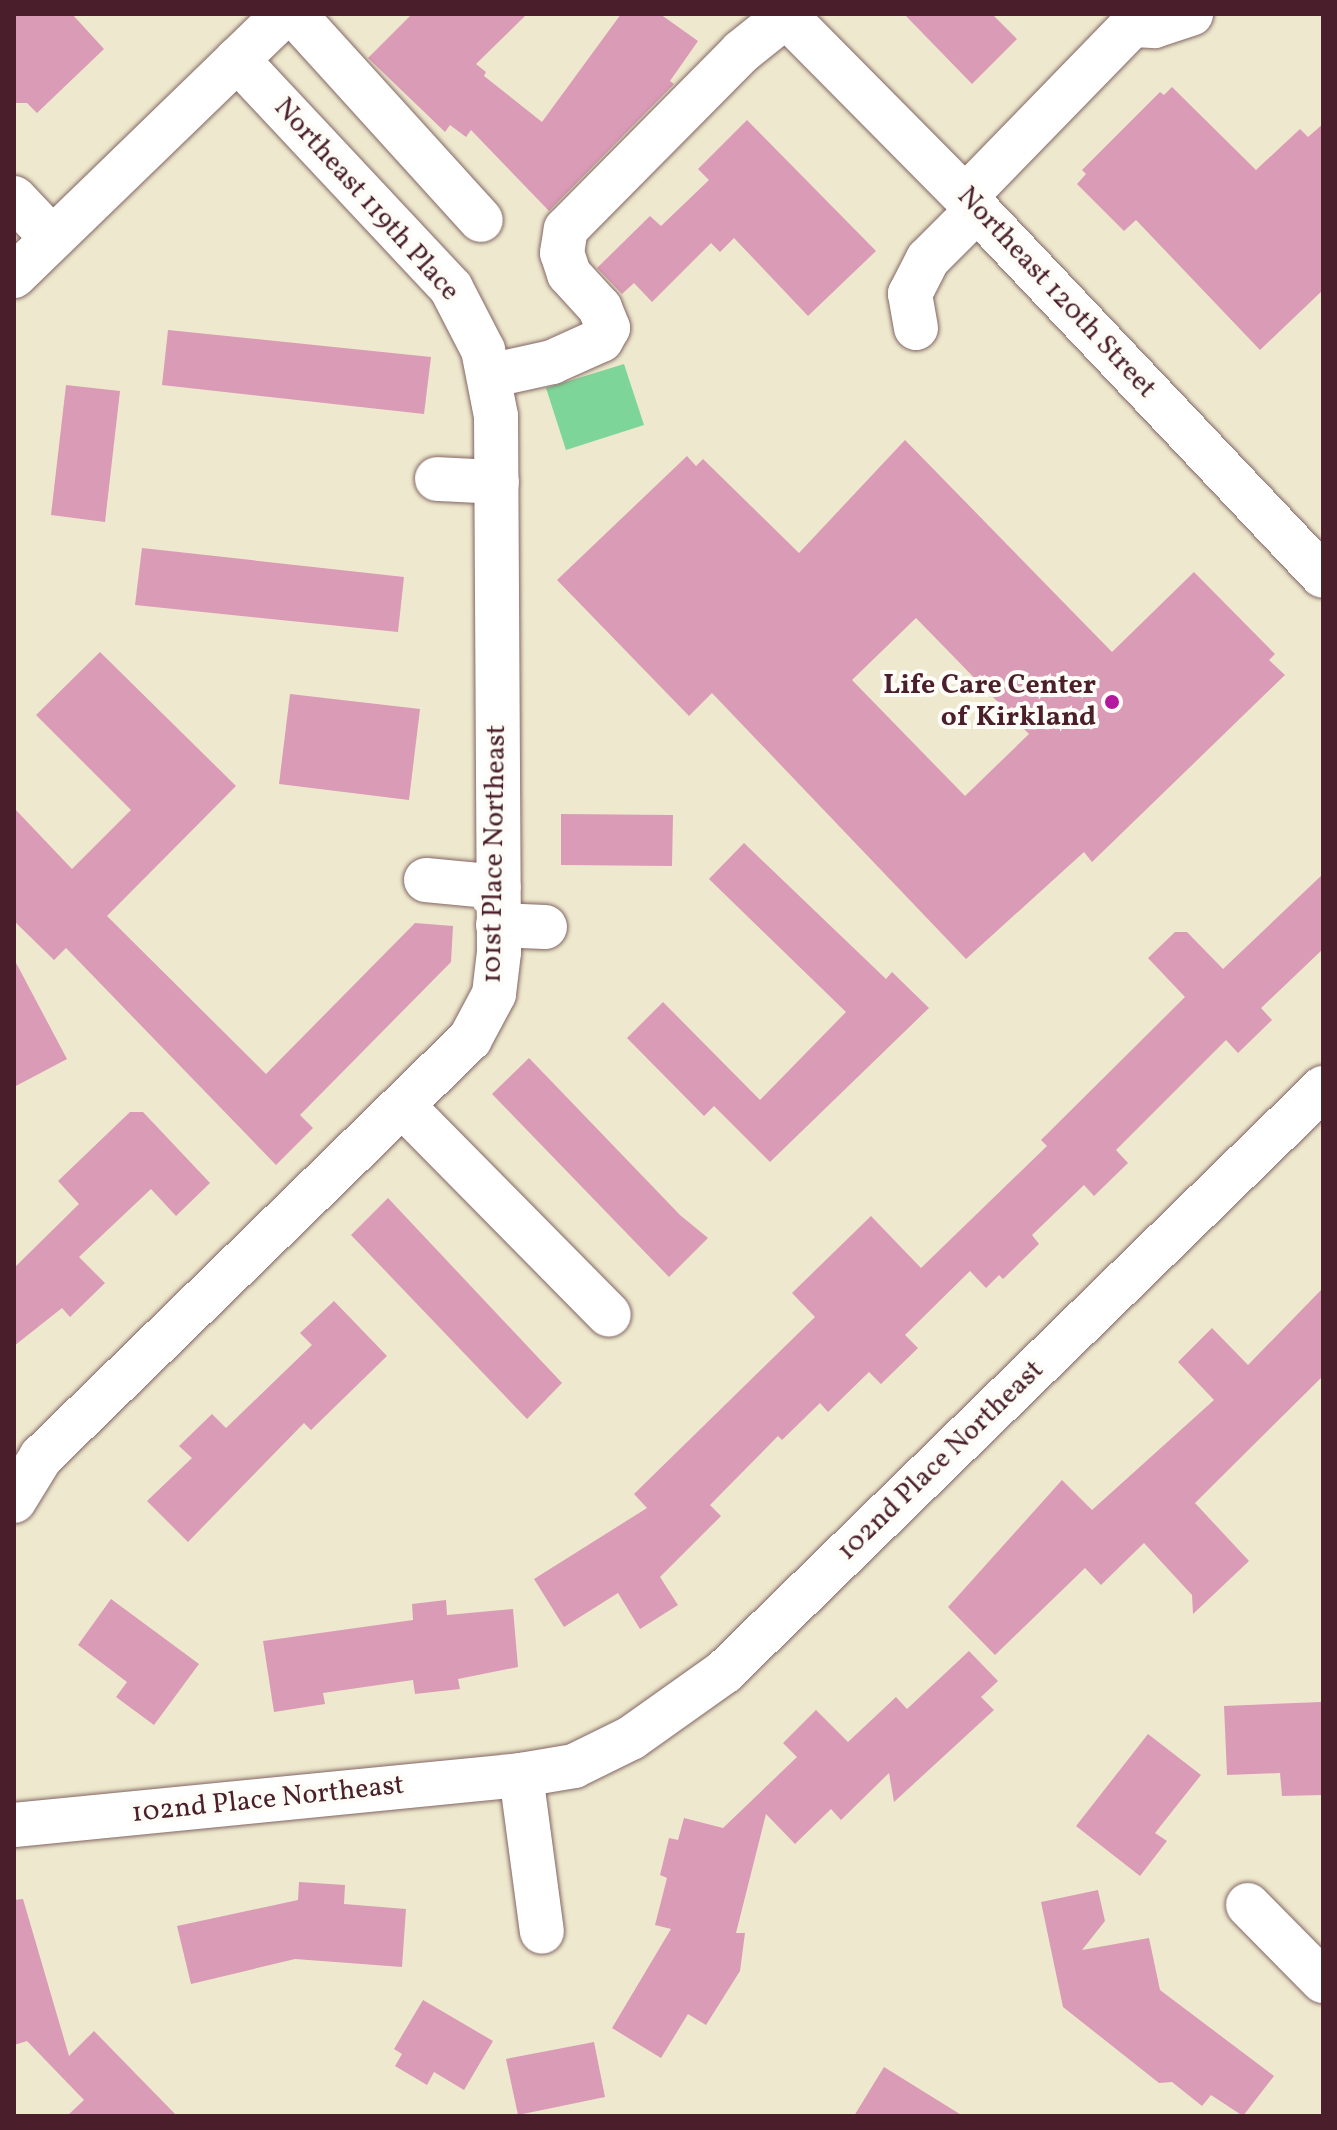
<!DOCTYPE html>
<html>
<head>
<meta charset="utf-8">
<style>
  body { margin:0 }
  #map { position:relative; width:1337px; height:2130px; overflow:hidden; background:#eee9ce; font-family:Vollkorn,serif }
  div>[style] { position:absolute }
  .green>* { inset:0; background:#7ed59a }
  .building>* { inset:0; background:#da9bb6 }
  .roads { filter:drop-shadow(0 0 2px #836664) drop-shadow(0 0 2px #836664) }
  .minor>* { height:44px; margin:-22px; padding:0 22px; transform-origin:22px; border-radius:22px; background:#fff }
  .dots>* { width:22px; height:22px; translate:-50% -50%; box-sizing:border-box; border:4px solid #fdfcf7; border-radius:50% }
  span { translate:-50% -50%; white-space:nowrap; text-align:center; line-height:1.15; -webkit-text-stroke:8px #fdfcf7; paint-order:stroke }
  .street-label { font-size:28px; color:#4a1f2b }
  .poi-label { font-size:28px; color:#4a1f2b; font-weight:700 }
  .right { translate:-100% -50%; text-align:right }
  .frame { position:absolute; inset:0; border:16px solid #4a1f2b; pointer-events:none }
</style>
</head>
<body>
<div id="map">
  <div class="green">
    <i style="clip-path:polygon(624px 364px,644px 425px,566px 450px,546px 388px)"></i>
  </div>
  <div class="building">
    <i style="clip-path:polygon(14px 14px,72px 14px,104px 49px,37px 113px,27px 103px,14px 103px)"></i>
    <i style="clip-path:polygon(412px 14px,527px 14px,476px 64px,486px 72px,484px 76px,542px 122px,621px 14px,660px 14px,698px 41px,670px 81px,674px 84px,549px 211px,471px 130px,466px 137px,450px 125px,445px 132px,368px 58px)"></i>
    <i style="clip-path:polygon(904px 14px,992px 14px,1017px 39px,972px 84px)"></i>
    <i style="clip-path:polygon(1172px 87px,1256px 170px,1300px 129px,1308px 137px,1323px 124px,1323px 290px,1260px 350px,1136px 220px,1124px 231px,1077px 184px,1086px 174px,1082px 170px,1160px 92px,1164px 95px)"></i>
    <i style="clip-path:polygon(747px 120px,876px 251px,808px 316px,734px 238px,720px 252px,711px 243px,652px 302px,634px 283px,622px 294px,597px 268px,650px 216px,661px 226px,709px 180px,698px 169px)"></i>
    <i style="clip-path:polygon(168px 330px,431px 357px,424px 414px,162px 385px)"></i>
    <i style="clip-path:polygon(66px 385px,120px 391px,105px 522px,51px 515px)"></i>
    <i style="clip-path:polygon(evenodd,905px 440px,1112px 652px,1194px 572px,1275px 654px,1269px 660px,1285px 675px,1092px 862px,1084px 852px,966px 959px,712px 693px,689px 716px,557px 580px,687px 456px,696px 466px,703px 459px,799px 553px,905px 440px,916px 618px,1029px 734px,965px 796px,852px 680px,916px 618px)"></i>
    <i style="clip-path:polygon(142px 548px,404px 577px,398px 632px,135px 605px)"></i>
    <i style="clip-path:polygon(100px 652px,236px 786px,107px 916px,266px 1074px,415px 923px,453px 926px,451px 962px,300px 1115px,313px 1128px,276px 1165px,66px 948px,54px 960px,14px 921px,14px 808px,72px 869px,131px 810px,36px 715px)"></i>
    <i style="clip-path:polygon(290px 694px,420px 709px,409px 800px,279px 784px)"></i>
    <i style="clip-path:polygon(561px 814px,673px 815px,672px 866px,561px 865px)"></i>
    <i style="clip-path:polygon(744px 843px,886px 979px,892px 972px,929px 1008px,770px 1162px,714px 1106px,704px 1116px,627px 1038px,663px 1002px,760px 1100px,846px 1012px,709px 879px)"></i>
    <i style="clip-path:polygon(1323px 874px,1323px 949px,1261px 1008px,1272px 1020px,1238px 1053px,1226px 1040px,1116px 1150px,1128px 1163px,1094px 1196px,1084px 1185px,1032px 1235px,1039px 1244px,1003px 1279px,999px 1275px,986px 1288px,970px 1271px,905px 1335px,918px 1348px,881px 1384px,869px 1372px,828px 1412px,820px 1403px,782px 1440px,778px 1436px,710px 1505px,721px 1516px,660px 1577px,678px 1605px,640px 1629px,618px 1593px,564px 1627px,534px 1579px,647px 1508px,634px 1494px,815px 1317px,792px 1293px,871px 1216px,921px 1268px,1047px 1146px,1041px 1140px,1185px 997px,1148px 958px,1175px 932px,1187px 932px,1223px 969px)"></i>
    <i style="clip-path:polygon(14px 959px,67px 1059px,14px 1087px)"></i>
    <i style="clip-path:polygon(529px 1058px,680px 1215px,708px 1238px,669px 1277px,492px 1094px)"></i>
    <i style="clip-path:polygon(130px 1112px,143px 1112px,210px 1183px,176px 1216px,151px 1189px,79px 1257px,105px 1283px,70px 1317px,62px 1308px,14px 1346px,14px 1268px,79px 1204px,58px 1181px)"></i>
    <i style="clip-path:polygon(388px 1198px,562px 1383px,527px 1419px,351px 1235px)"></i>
    <i style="clip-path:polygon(1323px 1288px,1323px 1376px,1195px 1503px,1249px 1561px,1193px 1614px,1192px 1595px,1144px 1543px,1101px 1585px,1085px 1568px,995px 1655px,948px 1607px,1062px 1480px,1092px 1510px,1214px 1400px,1178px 1362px,1212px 1328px,1248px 1365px)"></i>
    <i style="clip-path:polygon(334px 1301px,387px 1356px,311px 1430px,304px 1423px,188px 1542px,147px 1501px,192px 1458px,179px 1446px,212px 1414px,226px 1428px,312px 1345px,300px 1333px)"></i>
    <i style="clip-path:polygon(111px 1599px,199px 1664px,154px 1725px,116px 1697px,127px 1682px,78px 1645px)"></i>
    <i style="clip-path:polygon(446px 1600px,447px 1615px,513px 1609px,518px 1667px,458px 1679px,460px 1689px,415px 1694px,413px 1680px,323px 1693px,325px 1704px,274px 1712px,263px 1641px,413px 1620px,412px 1604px)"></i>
    <i style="clip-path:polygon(969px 1651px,998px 1681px,981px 1697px,994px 1710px,894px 1802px,889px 1773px,841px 1820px,831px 1809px,795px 1844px,766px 1814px,736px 1933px,745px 1933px,740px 1971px,706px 2025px,688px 2014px,661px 2058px,612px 2028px,671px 1929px,655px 1925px,667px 1878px,660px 1875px,669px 1838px,678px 1840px,684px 1818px,723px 1828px,797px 1757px,783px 1743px,816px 1710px,848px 1742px,896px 1697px,907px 1709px)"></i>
    <i style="clip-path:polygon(1321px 1702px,1323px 1795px,1282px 1796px,1280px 1773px,1227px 1775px,1224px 1706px)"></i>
    <i style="clip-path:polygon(1148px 1734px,1201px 1775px,1155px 1833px,1167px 1841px,1140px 1876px,1076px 1826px)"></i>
    <i style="clip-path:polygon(299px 1882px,345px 1885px,344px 1904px,406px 1909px,402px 1967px,295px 1959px,191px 1984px,177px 1926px,298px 1900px)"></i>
    <i style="clip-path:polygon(1098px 1890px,1105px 1921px,1082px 1950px,1149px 1938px,1160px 1990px,1274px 2076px,1243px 2116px,1211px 2095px,1202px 2106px,1172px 2082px,1159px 2083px,1063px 2007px,1041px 1902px)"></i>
    <i style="clip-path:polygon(23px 1899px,69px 2056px,94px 2031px,177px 2116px,67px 2116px,84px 2100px,27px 2041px,14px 2045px,14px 1900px)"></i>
    <i style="clip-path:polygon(423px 2000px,493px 2041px,464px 2090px,434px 2072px,427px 2085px,395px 2066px,402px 2054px,394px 2049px)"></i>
    <i style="clip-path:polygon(594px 2042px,605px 2097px,518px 2115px,506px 2059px)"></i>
    <i style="clip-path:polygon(884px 2067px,963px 2116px,854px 2116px)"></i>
  </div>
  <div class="roads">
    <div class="minor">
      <i style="left:294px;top:14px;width:278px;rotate:47.8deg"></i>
      <i style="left:784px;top:14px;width:257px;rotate:45.3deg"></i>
      <i style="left:965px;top:197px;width:521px;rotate:46.63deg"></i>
      <i style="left:965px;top:197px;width:240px;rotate:-45.8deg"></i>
      <i style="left:1132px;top:25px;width:22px;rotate:3deg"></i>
      <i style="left:1154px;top:26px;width:39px;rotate:-18deg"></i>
      <i style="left:14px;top:198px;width:55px;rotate:46.5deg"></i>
      <i style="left:14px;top:276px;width:376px;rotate:-44.1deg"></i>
      <i style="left:916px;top:328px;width:35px;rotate:-100deg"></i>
      <i style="left:910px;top:294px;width:39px;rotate:-63deg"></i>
      <i style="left:928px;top:259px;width:69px;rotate:-45deg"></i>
      <i style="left:489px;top:376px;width:65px;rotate:-12.5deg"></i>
      <i style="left:552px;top:362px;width:54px;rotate:-24.2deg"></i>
      <i style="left:601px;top:340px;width:14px;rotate:-60deg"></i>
      <i style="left:608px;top:328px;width:22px;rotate:-112deg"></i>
      <i style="left:600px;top:308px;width:46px;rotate:-132.4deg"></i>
      <i style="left:569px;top:274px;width:22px;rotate:-108deg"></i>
      <i style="left:562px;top:253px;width:24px;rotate:-81deg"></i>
      <i style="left:566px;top:229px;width:249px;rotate:-45.3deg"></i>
      <i style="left:741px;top:52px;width:58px;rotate:-38.7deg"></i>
      <i style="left:437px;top:479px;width:60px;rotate:2.9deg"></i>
      <i style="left:426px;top:880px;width:73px;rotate:5.5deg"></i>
      <i style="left:498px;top:925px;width:47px;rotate:2.4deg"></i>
      <i style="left:403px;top:1106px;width:293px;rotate:45.4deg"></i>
      <i style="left:14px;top:1501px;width:52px;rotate:-58.5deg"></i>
      <i style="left:41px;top:1457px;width:599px;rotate:-44.26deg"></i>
      <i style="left:470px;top:1039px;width:51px;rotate:-61.9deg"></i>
      <i style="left:494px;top:994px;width:42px;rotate:-83.2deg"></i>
      <i style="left:499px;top:952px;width:536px;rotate:-90.32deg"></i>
      <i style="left:496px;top:416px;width:67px;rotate:-101.1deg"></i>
      <i style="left:483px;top:350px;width:70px;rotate:-117.3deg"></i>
      <i style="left:451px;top:288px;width:313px;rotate:-133.1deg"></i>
      <i style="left:521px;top:1775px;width:158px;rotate:82.4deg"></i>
      <i style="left:14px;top:1825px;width:509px;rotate:-5.63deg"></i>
      <i style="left:521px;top:1775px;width:54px;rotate:-9.6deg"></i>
      <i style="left:574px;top:1766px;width:64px;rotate:-26.2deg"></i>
      <i style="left:631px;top:1738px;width:114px;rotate:-35.4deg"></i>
      <i style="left:724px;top:1672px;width:837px;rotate:-44.27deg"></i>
      <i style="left:1248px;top:1905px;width:107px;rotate:45.4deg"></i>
    </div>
  </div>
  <div class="dots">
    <i style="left:1112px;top:702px;background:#b5179e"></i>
  </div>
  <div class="street-label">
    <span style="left:366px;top:200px;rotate:48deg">Northeast 119th Place</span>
    <span style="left:1056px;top:293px;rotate:47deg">Northeast 120th Street</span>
    <span style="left:495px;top:854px;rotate:-89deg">101st Place Northeast</span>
    <span style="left:941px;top:1461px;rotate:-44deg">102nd Place Northeast</span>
    <span style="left:268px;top:1800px;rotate:-6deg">102nd Place Northeast</span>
  </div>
  <div class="poi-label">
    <span class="right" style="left:1096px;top:702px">Life Care Center<br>of Kirkland</span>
  </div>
  <div class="frame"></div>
</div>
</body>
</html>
